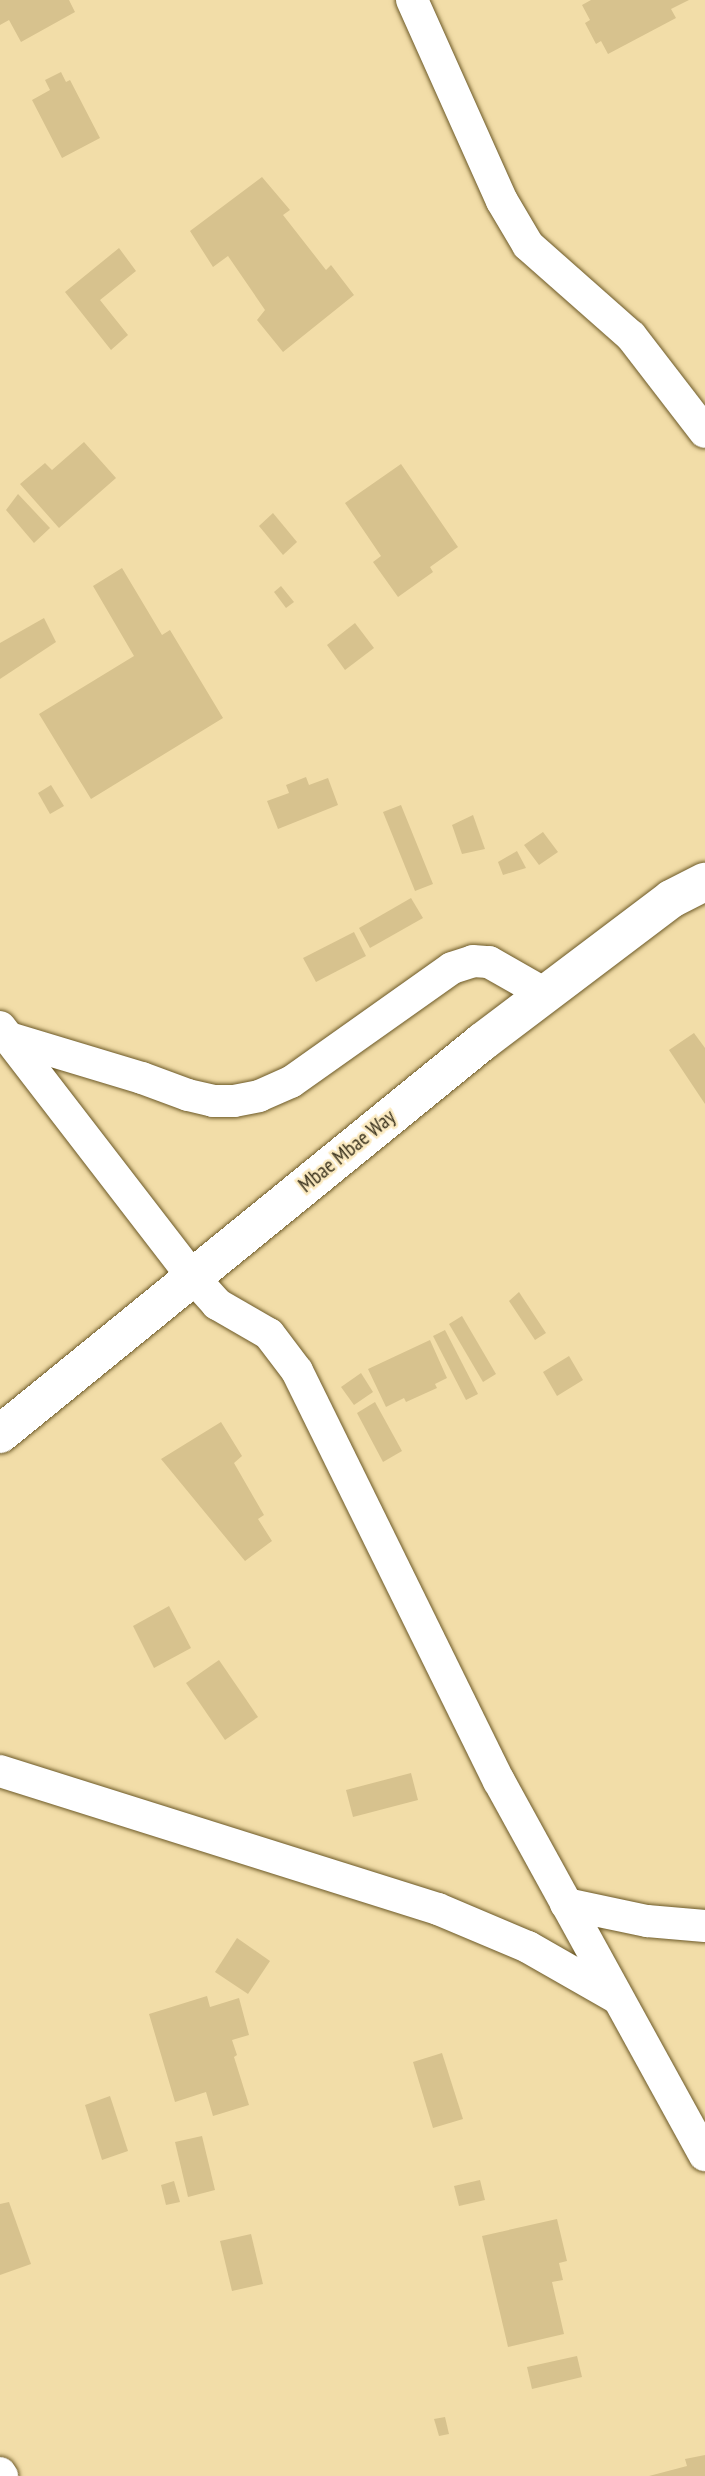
<!DOCTYPE html>
<html>
<head>
<meta charset="utf-8">
<style>
  body { margin:0 }
  #map { position:relative; width:705px; height:2476px; overflow:hidden; background:#f2dda8; font-family:"PT Sans Narrow",sans-serif }
  div>[style] { position:absolute }
  .building>* { inset:0; background:#d7c28e }
  .roads { filter:drop-shadow(0 0 2px #6c5927) drop-shadow(0 0 2px #6c5927) }
  .minor>* { height:32px; margin:-16px; padding:0 16px; transform-origin:16px; border-radius:16px; background:#fff }
  .tertiary>* { height:38px; margin:-19px; padding:0 19px; transform-origin:19px; border-radius:19px; background:#fff }
  span { translate:-50% -50%; white-space:nowrap; text-align:center; line-height:1.15; -webkit-text-stroke:5px #fbeac0; paint-order:stroke }
  .street-label { font-size:21px; color:#39311c }
</style>
</head>
<body>
<div id="map">
  <div class="building">
    <i style="clip-path:polygon(0 0,69px 0,75px 12px,21px 42px,9px 20px,0 25px)"></i>
    <i style="clip-path:polygon(591px 0,689px 0,671px 9px,676px 18px,608px 54px,601px 41px,596px 44px,585px 23px,590px 20px,582px 5px)"></i>
    <i style="clip-path:polygon(61px 72px,66px 82px,70px 80px,100px 138px,62px 158px,32px 100px,50px 90px,45px 80px)"></i>
    <i style="clip-path:polygon(262px 177px,290px 210px,283px 215px,326px 270px,331px 265px,354px 295px,283px 352px,257px 320px,265px 310px,228px 256px,213px 267px,190px 231px)"></i>
    <i style="clip-path:polygon(119px 248px,136px 271px,100px 300px,128px 335px,111px 350px,65px 292px)"></i>
    <i style="clip-path:polygon(84px 442px,116px 478px,59px 528px,20px 484px,45px 463px,52px 470px)"></i>
    <i style="clip-path:polygon(401px 464px,458px 547px,430px 567px,433px 572px,398px 597px,373px 562px,381px 556px,345px 503px)"></i>
    <i style="clip-path:polygon(18px 494px,50px 528px,34px 543px,6px 510px)"></i>
    <i style="clip-path:polygon(273px 513px,297px 542px,283px 555px,259px 526px)"></i>
    <i style="clip-path:polygon(122px 568px,162px 635px,170px 630px,223px 718px,91px 799px,39px 714px,134px 656px,93px 586px)"></i>
    <i style="clip-path:polygon(281px 586px,294px 602px,286px 608px,274px 592px)"></i>
    <i style="clip-path:polygon(44px 618px,56px 642px,0 679px,0 643px)"></i>
    <i style="clip-path:polygon(355px 623px,374px 648px,345px 670px,327px 645px)"></i>
    <i style="clip-path:polygon(306px 777px,309px 785px,328px 778px,338px 805px,278px 829px,267px 801px,289px 793px,286px 785px)"></i>
    <i style="clip-path:polygon(51px 785px,64px 806px,50px 814px,38px 793px)"></i>
    <i style="clip-path:polygon(401px 805px,433px 884px,415px 891px,383px 812px)"></i>
    <i style="clip-path:polygon(473px 815px,485px 849px,462px 854px,452px 825px)"></i>
    <i style="clip-path:polygon(543px 832px,558px 852px,539px 865px,524px 845px)"></i>
    <i style="clip-path:polygon(517px 851px,526px 868px,503px 875px,498px 862px)"></i>
    <i style="clip-path:polygon(411px 898px,423px 918px,370px 948px,359px 928px)"></i>
    <i style="clip-path:polygon(354px 932px,366px 956px,316px 982px,303px 958px)"></i>
    <i style="clip-path:polygon(694px 1033px,705px 1048px,705px 1104px,669px 1050px)"></i>
    <i style="clip-path:polygon(519px 1292px,546px 1333px,535px 1340px,509px 1301px)"></i>
    <i style="clip-path:polygon(462px 1316px,496px 1374px,483px 1382px,449px 1324px)"></i>
    <i style="clip-path:polygon(445px 1330px,478px 1394px,466px 1400px,433px 1336px)"></i>
    <i style="clip-path:polygon(430px 1340px,447px 1378px,435px 1384px,437px 1388px,406px 1402px,404px 1398px,386px 1407px,368px 1369px)"></i>
    <i style="clip-path:polygon(569px 1356px,583px 1380px,557px 1396px,543px 1372px)"></i>
    <i style="clip-path:polygon(361px 1373px,373px 1392px,354px 1405px,341px 1387px)"></i>
    <i style="clip-path:polygon(375px 1402px,402px 1451px,383px 1462px,357px 1413px)"></i>
    <i style="clip-path:polygon(221px 1422px,242px 1456px,234px 1463px,264px 1515px,258px 1519px,272px 1541px,245px 1561px,161px 1459px)"></i>
    <i style="clip-path:polygon(169px 1606px,191px 1648px,154px 1668px,133px 1626px)"></i>
    <i style="clip-path:polygon(219px 1660px,258px 1717px,225px 1740px,186px 1683px)"></i>
    <i style="clip-path:polygon(411px 1773px,418px 1800px,353px 1817px,346px 1790px)"></i>
    <i style="clip-path:polygon(237px 1938px,270px 1961px,248px 1994px,215px 1972px)"></i>
    <i style="clip-path:polygon(207px 1996px,210px 2007px,239px 1998px,249px 2035px,232px 2040px,237px 2055px,234px 2057px,249px 2105px,213px 2116px,206px 2092px,175px 2102px,149px 2014px)"></i>
    <i style="clip-path:polygon(442px 2053px,463px 2119px,433px 2128px,413px 2062px)"></i>
    <i style="clip-path:polygon(110px 2096px,128px 2151px,102px 2160px,85px 2105px)"></i>
    <i style="clip-path:polygon(202px 2136px,215px 2190px,188px 2197px,175px 2142px)"></i>
    <i style="clip-path:polygon(480px 2180px,485px 2200px,459px 2206px,454px 2186px)"></i>
    <i style="clip-path:polygon(174px 2181px,180px 2202px,166px 2205px,161px 2185px)"></i>
    <i style="clip-path:polygon(9px 2202px,31px 2264px,0 2275px,0 2204px)"></i>
    <i style="clip-path:polygon(557px 2219px,567px 2261px,559px 2263px,563px 2280px,552px 2282px,564px 2334px,508px 2347px,482px 2236px)"></i>
    <i style="clip-path:polygon(251px 2234px,263px 2284px,232px 2291px,220px 2241px)"></i>
    <i style="clip-path:polygon(577px 2356px,582px 2377px,532px 2389px,527px 2367px)"></i>
    <i style="clip-path:polygon(445px 2417px,449px 2434px,439px 2436px,434px 2419px)"></i>
    <i style="clip-path:polygon(705px 2455px,705px 2476px,649px 2476px,687px 2466px,685px 2459px)"></i>
  </div>
  <div class="roads">
    <div class="minor">
      <i style="left:412px;top:0;width:220px;rotate:65.9deg"></i>
      <i style="left:502px;top:201px;width:51px;rotate:59.4deg"></i>
      <i style="left:528px;top:245px;width:137px;rotate:41.5deg"></i>
      <i style="left:631px;top:336px;width:121px;rotate:52.4deg"></i>
      <i style="left:0;top:1027px;width:314px;rotate:52.4deg"></i>
      <i style="left:192px;top:1276px;width:38px;rotate:48deg"></i>
      <i style="left:217px;top:1304px;width:60px;rotate:30deg"></i>
      <i style="left:269px;top:1334px;width:46px;rotate:52.9deg"></i>
      <i style="left:297px;top:1371px;width:457px;rotate:63.8deg"></i>
      <i style="left:499px;top:1781px;width:427px;rotate:61.2deg"></i>
      <i style="left:6px;top:1037px;width:142px;rotate:16.8deg"></i>
      <i style="left:142px;top:1078px;width:49px;rotate:20.3deg"></i>
      <i style="left:188px;top:1095px;width:26px;rotate:13deg"></i>
      <i style="left:213px;top:1101px;width:21px"></i>
      <i style="left:234px;top:1101px;width:25px;rotate:-11deg"></i>
      <i style="left:259px;top:1096px;width:35px;rotate:-24deg"></i>
      <i style="left:291px;top:1082px;width:197px;rotate:-35.3deg"></i>
      <i style="left:452px;top:968px;width:22px;rotate:-18deg"></i>
      <i style="left:473px;top:961px;width:16px;rotate:4deg"></i>
      <i style="left:489px;top:962px;width:64px;rotate:29.7deg"></i>
      <i style="left:0;top:1771px;width:459px;rotate:17.5deg"></i>
      <i style="left:438px;top:1909px;width:98px;rotate:22.9deg"></i>
      <i style="left:528px;top:1947px;width:103px;rotate:29.8deg"></i>
      <i style="left:566px;top:1904px;width:83px;rotate:11.9deg"></i>
      <i style="left:647px;top:1921px;width:58px;rotate:4.9deg"></i>
      <i style="left:0;top:2473px;width:4px;rotate:56deg"></i>
    </div>
    <div class="tertiary">
      <i style="left:0;top:1434px;width:621px;rotate:-39.12deg"></i>
      <i style="left:482px;top:1042px;width:237px;rotate:-37.1deg"></i>
      <i style="left:671px;top:899px;width:38px;rotate:-27deg"></i>
    </div>
  </div>
  <div class="street-label">
    <span style="left:347px;top:1151px;rotate:-39deg">Mbae Mbae Way</span>
  </div>
</div>
</body>
</html>
